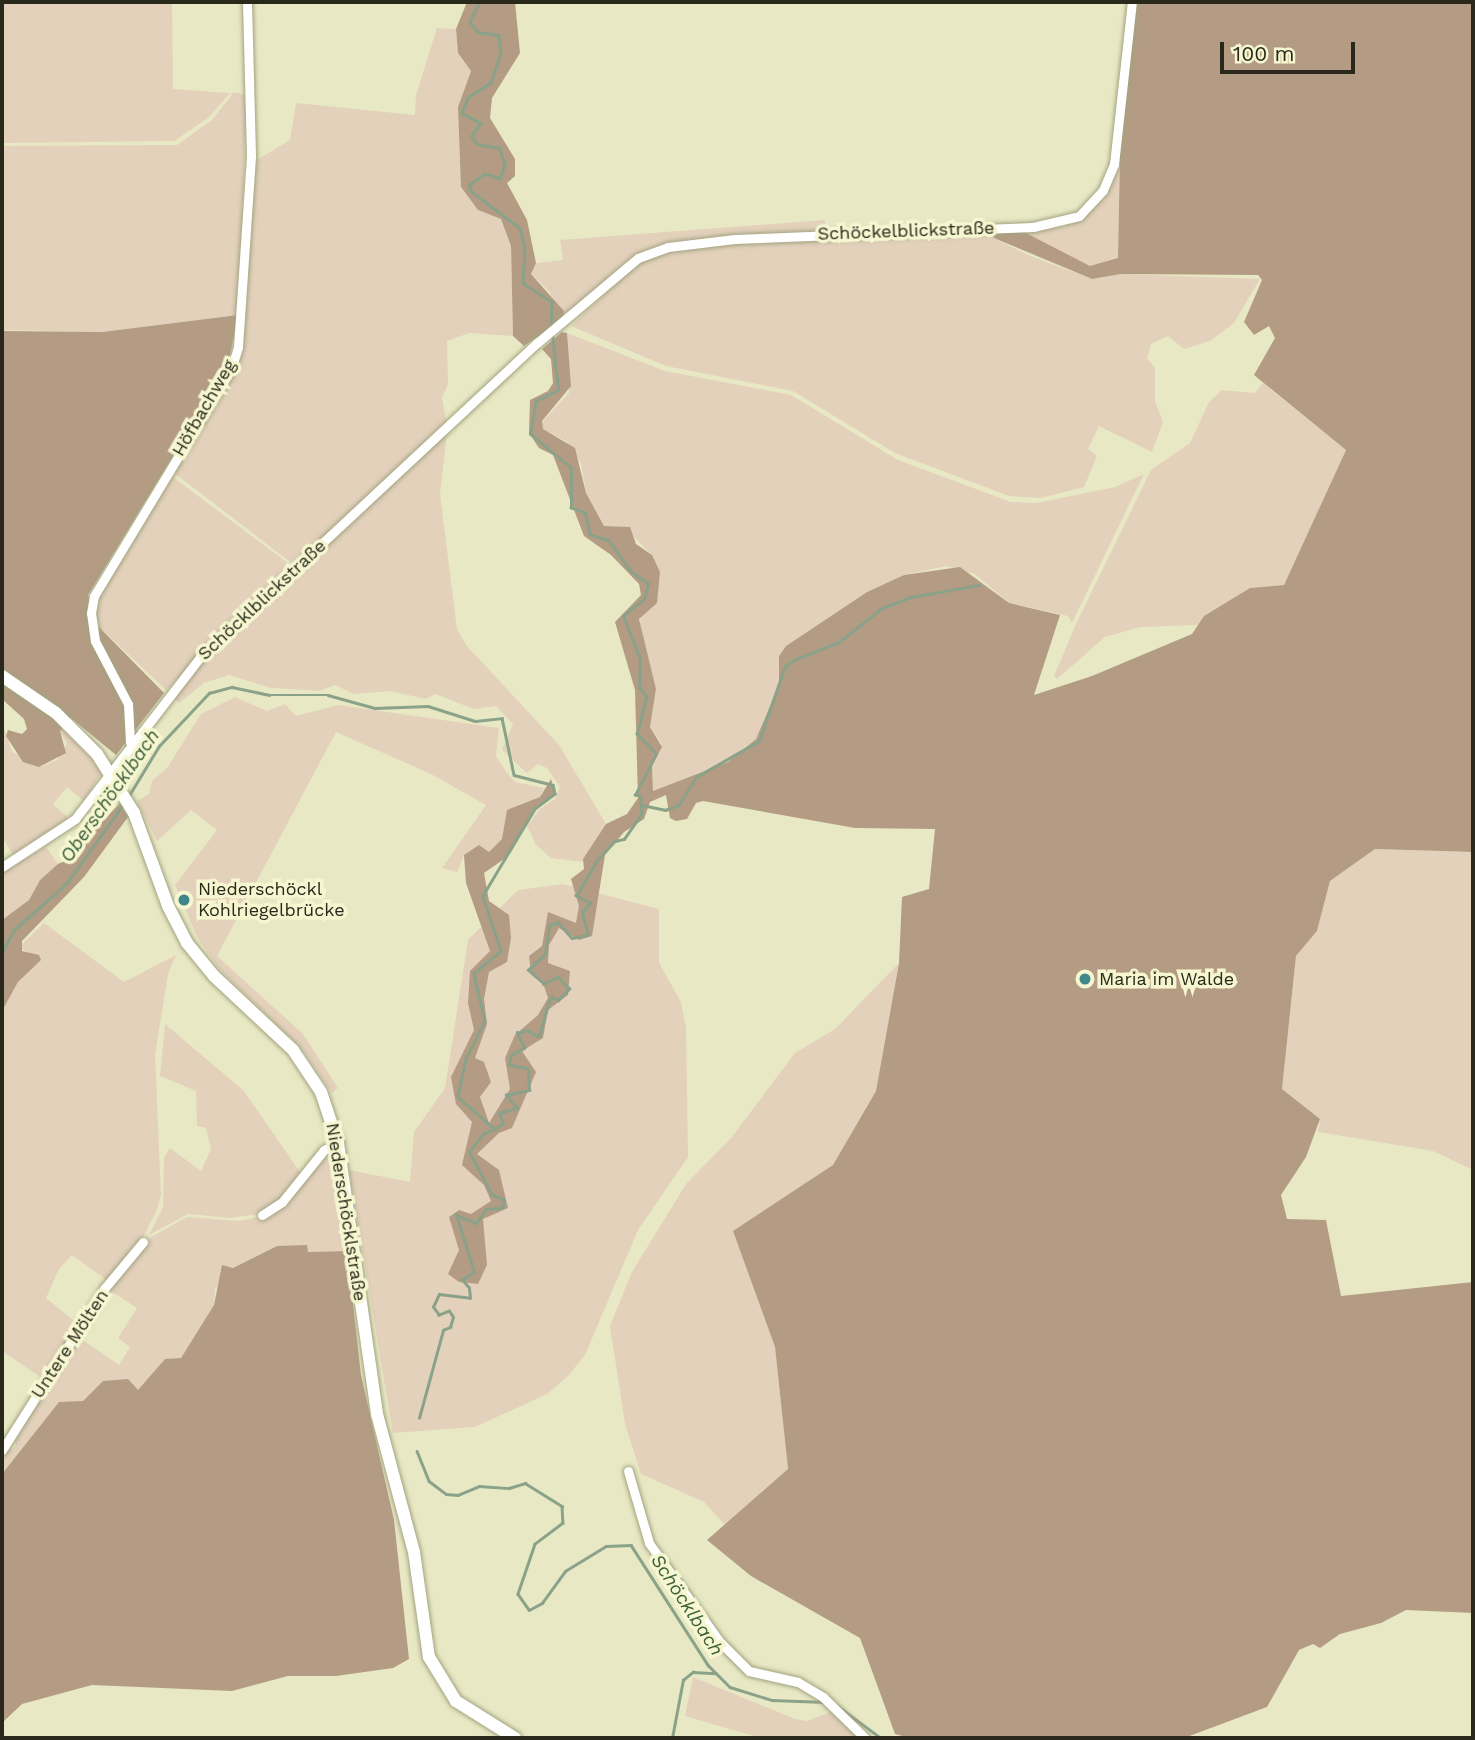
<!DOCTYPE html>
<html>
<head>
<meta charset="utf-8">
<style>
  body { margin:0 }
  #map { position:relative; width:1475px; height:1740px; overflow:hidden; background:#e8e9c4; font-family:"Work Sans",sans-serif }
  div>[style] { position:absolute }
  .green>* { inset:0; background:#e3d1bc }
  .forest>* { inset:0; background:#b39c83 }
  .stream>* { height:2.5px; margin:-1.25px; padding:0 1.25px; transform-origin:1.25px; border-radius:1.25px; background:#8aa289 }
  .roads { filter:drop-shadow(0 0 2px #a3a380) drop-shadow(0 0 2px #a3a380) }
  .minor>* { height:9px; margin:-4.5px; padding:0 4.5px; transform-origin:4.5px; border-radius:4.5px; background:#fff }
  .secondary>* { height:12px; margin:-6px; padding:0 6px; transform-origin:6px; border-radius:6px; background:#fff }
  .dots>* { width:19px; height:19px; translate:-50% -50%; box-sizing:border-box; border:4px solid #f6f6d1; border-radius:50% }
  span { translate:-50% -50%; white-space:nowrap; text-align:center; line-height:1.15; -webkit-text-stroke:7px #f6f6d1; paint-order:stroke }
  .street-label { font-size:18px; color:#29291b }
  .poi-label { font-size:18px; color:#29291b }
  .left { translate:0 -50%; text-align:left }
  .water-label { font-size:19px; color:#3a603a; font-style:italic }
  .frame { position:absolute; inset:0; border:4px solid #29291b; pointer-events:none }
  .scale { position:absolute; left:1220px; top:42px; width:135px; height:32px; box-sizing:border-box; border:4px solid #29291b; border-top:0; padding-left:9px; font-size:21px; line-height:24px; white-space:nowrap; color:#29291b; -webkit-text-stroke:5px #f6f6d1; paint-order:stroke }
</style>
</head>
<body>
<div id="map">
  <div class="green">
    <i style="clip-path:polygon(2px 2px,172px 2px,173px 89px,230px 93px,208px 118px,174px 141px,2px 143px)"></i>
    <i style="clip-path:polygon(437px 28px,456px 29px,458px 53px,471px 71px,458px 107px,478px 210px,501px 219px,511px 246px,513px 336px,469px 333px,447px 341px,448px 384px,442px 398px,446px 421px,294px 565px,173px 472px,236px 368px,244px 331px,255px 161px,290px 140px,296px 103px,415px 115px,416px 95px)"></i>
    <i style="clip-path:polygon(234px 92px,244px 95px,246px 119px,238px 315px,102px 332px,2px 330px,2px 146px,177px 145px,212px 120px)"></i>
    <i style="clip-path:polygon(1120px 154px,1118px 259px,1090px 266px,1024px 235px,1022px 231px,1064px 227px,1089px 213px,1107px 192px)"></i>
    <i style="clip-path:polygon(825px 220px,825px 232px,735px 235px,649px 248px,623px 264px,563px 319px,549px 291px,531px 274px,536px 263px,563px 260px,560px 240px)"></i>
    <i style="clip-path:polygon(992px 232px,994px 238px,1028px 255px,1092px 279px,1121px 274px,1260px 279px,1234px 323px,1210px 341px,1184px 349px,1168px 336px,1151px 344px,1147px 358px,1155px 368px,1155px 401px,1163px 422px,1152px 452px,1099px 426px,1088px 449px,1097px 456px,1084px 487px,1041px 498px,1009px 496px,895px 453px,793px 391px,666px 366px,571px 326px,640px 261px,668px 250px,735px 242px)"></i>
    <i style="clip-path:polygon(567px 333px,665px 371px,791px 395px,898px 460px,1011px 502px,1036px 503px,1115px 487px,1144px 474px,1072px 623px,1068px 616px,1009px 603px,975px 574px,947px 566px,904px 575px,867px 592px,786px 646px,779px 656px,779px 685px,756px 739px,728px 762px,653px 791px,652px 765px,661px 743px,650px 727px,656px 690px,639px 626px,652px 555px,624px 527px,604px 526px,586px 493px,581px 463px,566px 441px,542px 429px,542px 422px,569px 393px)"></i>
    <i style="clip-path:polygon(1263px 383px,1346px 450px,1284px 585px,1250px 588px,1204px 616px,1198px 625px,1140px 627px,1105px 637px,1057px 679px,1054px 676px,1076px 624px,1151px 470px,1190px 443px,1209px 402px,1222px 390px,1255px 393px)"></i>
    <i style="clip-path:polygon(447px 433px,440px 494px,457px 629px,466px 645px,559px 745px,606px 824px,583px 862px,551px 858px,536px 845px,527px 826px,540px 809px,555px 799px,560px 787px,547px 768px,538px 764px,527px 773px,502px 750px,513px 724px,496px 706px,474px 709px,435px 694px,426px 699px,390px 691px,354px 694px,335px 685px,320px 691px,271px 688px,229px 675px,204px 683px,179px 703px,173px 697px,185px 678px)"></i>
    <i style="clip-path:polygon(170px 475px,292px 566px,166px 690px,96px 624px,92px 610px)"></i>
    <i style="clip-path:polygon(235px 697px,267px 711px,285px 704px,296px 716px,338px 705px,499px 728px,496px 756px,507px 773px,515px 782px,544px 788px,540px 797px,508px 810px,502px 839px,489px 853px,464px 855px,457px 872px,442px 868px,486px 805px,431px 774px,336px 732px,217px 956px,303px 1034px,338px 1088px,332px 1093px,302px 1049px,219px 969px,197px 937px,175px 885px,217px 830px,191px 810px,157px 841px,137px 801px,149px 794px,152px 781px,167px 768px,201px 714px)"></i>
    <i style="clip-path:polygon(2px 722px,12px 752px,40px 767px,57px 760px,67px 744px,60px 731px,62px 727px,102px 771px,84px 801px,67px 787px,53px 804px,71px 820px,15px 857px,2px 837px)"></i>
    <i style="clip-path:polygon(46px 847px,58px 864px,40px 880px,29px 900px,2px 920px,2px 872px)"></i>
    <i style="clip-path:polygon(1375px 849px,1473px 852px,1473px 1170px,1433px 1151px,1318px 1132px,1320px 1119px,1282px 1089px,1296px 956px,1317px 931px,1330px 881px)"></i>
    <i style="clip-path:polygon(563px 884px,659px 909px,659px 963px,681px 1002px,686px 1027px,688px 1157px,638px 1230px,585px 1355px,568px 1376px,547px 1394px,475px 1427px,393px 1433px,349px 1170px,410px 1182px,414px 1132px,445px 1088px,468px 940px,518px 890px)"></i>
    <i style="clip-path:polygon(44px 923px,124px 982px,176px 955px,168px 974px,155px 1055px,161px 1195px,157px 1210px,142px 1239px,108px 1281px,72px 1255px,59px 1269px,46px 1298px,78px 1324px,42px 1378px,2px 1351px,2px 1011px,18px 982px,41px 960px,19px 947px)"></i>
    <i style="clip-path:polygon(899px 963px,876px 1091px,833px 1165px,734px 1231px,775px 1347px,788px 1469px,725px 1525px,704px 1502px,641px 1474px,625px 1424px,610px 1326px,632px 1272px,686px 1184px,731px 1138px,795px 1053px,835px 1029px)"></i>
    <i style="clip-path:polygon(165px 1024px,244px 1091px,302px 1175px,281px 1199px,260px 1214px,230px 1218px,188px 1214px,149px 1235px,163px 1207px,164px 1158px,170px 1148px,201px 1171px,211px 1149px,206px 1128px,197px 1126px,196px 1091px,160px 1076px)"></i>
    <i style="clip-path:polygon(332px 1150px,348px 1251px,308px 1252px,277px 1246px,233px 1268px,215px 1289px,214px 1305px,181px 1358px,165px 1359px,138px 1390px,103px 1381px,83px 1401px,59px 1403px,2px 1474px,2px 1455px,16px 1446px,14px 1435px,77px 1336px,119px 1365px,130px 1347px,118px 1338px,137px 1308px,108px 1289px,151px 1237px,187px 1217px,239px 1221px,262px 1216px,324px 1153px)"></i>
    <i style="clip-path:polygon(693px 1677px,795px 1719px,807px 1721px,831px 1712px,862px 1738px,761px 1738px,685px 1716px)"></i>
  </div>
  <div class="forest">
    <i style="clip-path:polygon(467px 2px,515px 2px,520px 53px,492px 98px,490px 118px,515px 159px,515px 176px,507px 183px,527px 220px,536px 263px,531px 274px,564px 311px,563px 319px,524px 346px,513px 336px,511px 246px,501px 219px,478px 210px,461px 187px,458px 107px,471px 71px,458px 53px,456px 29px)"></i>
    <i style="clip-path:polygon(1136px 2px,1473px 2px,1473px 852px,1375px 849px,1330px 881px,1317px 931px,1296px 956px,1282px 1089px,1320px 1119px,1306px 1157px,1281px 1195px,1287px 1219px,1326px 1220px,1341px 1296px,1473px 1282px,1473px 1613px,1406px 1610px,1381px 1623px,1340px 1634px,1320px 1648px,1313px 1644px,1299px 1650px,1267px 1707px,1184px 1738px,910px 1738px,895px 1734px,860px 1638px,751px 1576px,707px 1540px,788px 1469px,775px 1347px,733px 1231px,833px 1165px,876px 1091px,899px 963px,902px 897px,929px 889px,935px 829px,855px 828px,703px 801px,696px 803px,687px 819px,676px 821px,670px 818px,666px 795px,650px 802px,644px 819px,624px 832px,605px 855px,592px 936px,579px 940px,559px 928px,549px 945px,548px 963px,570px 971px,568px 995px,548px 1010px,543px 1038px,522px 1051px,536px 1072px,512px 1128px,499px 1133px,477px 1154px,499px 1170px,508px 1208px,483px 1219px,487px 1265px,478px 1284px,459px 1282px,448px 1274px,459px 1250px,449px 1217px,459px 1210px,471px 1214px,491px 1201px,484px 1185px,462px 1165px,472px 1122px,456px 1104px,451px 1077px,474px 1030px,468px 1003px,470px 971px,490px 951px,466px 883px,464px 855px,479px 845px,489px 852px,502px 839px,507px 810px,540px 797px,551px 779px,556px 795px,540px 804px,527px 821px,507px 857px,484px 873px,489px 901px,509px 915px,511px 938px,507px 962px,489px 972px,484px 999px,487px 1024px,475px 1058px,484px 1062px,491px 1082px,480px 1097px,489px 1123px,510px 1089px,505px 1058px,515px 1035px,538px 1015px,548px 998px,542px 980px,531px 972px,529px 956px,542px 946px,548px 912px,576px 923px,579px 906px,571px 879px,584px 869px,583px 859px,606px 824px,627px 814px,638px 798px,635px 690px,615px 622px,641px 595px,639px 584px,611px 555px,584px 536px,553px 455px,539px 448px,529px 433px,530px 400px,548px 391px,553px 383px,551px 359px,542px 349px,562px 332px,567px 333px,571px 386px,542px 421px,543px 429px,575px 448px,586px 493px,604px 526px,630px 527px,636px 544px,652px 555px,660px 572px,657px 603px,639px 619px,656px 689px,650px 727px,662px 747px,652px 765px,653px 791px,728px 762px,756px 739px,779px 685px,779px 656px,786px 646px,867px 592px,904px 575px,960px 567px,1009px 603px,1060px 615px,1034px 695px,1092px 676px,1192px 634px,1204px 616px,1250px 588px,1284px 585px,1346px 450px,1254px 375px,1275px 338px,1269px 326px,1254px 335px,1244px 322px,1262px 280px,1258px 275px,1121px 274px,1092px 279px,994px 238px,992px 232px,1022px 231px,1090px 266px,1118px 258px,1120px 154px)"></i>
    <i style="clip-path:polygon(238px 315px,228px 366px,88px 595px,96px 624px,164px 693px,116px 755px,71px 718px,60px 731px,66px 753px,39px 767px,23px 762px,6px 736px,8px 730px,22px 734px,27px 729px,24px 719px,2px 699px,2px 331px,102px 332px)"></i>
    <i style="clip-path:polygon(120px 803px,128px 817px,84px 877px,22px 941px,22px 951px,39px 955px,41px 960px,18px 982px,2px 1011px,2px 920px,29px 900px,40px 880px,58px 864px,79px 855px,95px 829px)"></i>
    <i style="clip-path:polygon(307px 1245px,308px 1252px,347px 1251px,361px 1375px,394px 1520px,409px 1659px,393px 1668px,336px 1676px,288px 1676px,232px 1691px,92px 1685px,22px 1704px,2px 1723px,2px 1474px,59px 1402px,83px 1401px,103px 1381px,128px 1379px,138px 1390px,165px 1359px,181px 1358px,214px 1305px,222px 1265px,233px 1268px,277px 1246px)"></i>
  </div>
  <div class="stream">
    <i style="left:480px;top:2px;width:22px;rotate:117deg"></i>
    <i style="left:470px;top:22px;width:13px;rotate:51deg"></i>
    <i style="left:478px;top:32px;width:21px;rotate:8deg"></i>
    <i style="left:499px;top:35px;width:18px;rotate:84deg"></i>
    <i style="left:501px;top:53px;width:32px;rotate:108deg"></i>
    <i style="left:491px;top:83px;width:27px;rotate:147deg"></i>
    <i style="left:468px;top:98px;width:16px;rotate:112deg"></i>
    <i style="left:462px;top:113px;width:21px;rotate:28deg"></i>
    <i style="left:481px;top:123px;width:16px;rotate:125deg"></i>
    <i style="left:472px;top:136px;width:9px;rotate:58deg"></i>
    <i style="left:477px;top:144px;width:23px;rotate:10deg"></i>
    <i style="left:500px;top:148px;width:18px;rotate:74deg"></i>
    <i style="left:505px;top:165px;width:15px;rotate:110deg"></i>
    <i style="left:500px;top:179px;width:16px;rotate:-162deg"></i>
    <i style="left:485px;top:174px;width:19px;rotate:144deg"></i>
    <i style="left:470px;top:185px;width:6px;rotate:81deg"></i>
    <i style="left:471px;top:191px;width:61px;rotate:37.1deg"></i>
    <i style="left:520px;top:228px;width:21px;rotate:76deg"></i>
    <i style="left:525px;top:248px;width:35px;rotate:93deg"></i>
    <i style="left:523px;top:283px;width:35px;rotate:33deg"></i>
    <i style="left:552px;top:302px;width:27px;rotate:92deg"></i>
    <i style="left:128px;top:797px;width:60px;rotate:-58.7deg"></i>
    <i style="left:159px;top:746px;width:73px;rotate:-46.7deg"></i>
    <i style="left:209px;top:693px;width:24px;rotate:-15deg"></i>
    <i style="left:232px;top:687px;width:38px;rotate:12deg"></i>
    <i style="left:269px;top:695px;width:59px"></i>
    <i style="left:328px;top:695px;width:49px;rotate:15.5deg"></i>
    <i style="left:375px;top:708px;width:53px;rotate:-2.2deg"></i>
    <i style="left:428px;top:706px;width:49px;rotate:17.7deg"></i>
    <i style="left:475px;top:721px;width:27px;rotate:-6deg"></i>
    <i style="left:502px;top:718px;width:58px;rotate:78.1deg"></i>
    <i style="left:514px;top:775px;width:40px;rotate:14.4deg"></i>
    <i style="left:553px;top:785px;width:9px;rotate:77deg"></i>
    <i style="left:555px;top:794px;width:25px;rotate:143deg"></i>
    <i style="left:535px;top:809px;width:101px;rotate:120.9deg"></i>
    <i style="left:483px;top:896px;width:58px;rotate:71.9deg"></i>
    <i style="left:501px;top:951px;width:35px;rotate:140deg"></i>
    <i style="left:474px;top:974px;width:48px;rotate:76.8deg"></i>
    <i style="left:485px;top:1021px;width:42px;rotate:116.6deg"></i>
    <i style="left:466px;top:1059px;width:39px;rotate:102deg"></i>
    <i style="left:458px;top:1097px;width:50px;rotate:41deg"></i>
    <i style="left:642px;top:805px;width:24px;rotate:12deg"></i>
    <i style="left:665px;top:810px;width:15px;rotate:-20deg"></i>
    <i style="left:679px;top:805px;width:33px;rotate:-59deg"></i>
    <i style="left:696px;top:777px;width:73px;rotate:-29.7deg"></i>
    <i style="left:759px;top:741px;width:79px;rotate:-70.9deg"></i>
    <i style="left:785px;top:666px;width:13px;rotate:-32deg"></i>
    <i style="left:796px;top:659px;width:46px;rotate:-21.6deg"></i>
    <i style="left:839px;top:642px;width:55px;rotate:-38.3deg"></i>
    <i style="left:882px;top:608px;width:30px;rotate:-21deg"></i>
    <i style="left:910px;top:597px;width:70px;rotate:-9.9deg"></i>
    <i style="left:2px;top:952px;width:24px;rotate:-62deg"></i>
    <i style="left:13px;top:931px;width:71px;rotate:-41.6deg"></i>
    <i style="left:66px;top:884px;width:100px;rotate:-54.4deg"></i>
    <i style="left:2px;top:973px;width:3px;rotate:90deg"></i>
    <i style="left:419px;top:1418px;width:91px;rotate:-74.7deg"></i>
    <i style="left:443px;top:1330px;width:8px;rotate:-23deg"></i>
    <i style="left:450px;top:1327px;width:10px;rotate:-73deg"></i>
    <i style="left:453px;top:1317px;width:7px;rotate:-124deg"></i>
    <i style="left:449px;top:1311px;width:11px;rotate:158deg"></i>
    <i style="left:439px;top:1315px;width:10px;rotate:-127deg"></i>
    <i style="left:433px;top:1307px;width:14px;rotate:-65deg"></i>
    <i style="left:439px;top:1294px;width:31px;rotate:7deg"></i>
    <i style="left:470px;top:1298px;width:10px;rotate:-96deg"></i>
    <i style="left:469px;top:1288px;width:11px;rotate:-131deg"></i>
    <i style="left:462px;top:1280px;width:14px;rotate:-34deg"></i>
    <i style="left:474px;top:1272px;width:60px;rotate:-107.5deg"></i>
    <i style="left:456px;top:1215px;width:22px;rotate:22deg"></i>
    <i style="left:476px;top:1223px;width:17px;rotate:-54deg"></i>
    <i style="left:486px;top:1209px;width:16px;rotate:-4deg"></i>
    <i style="left:502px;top:1208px;width:8px;rotate:-76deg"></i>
    <i style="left:504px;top:1200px;width:13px;rotate:-157deg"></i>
    <i style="left:492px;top:1195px;width:49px;rotate:-118.1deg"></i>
    <i style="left:469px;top:1152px;width:23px;rotate:-52deg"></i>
    <i style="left:483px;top:1134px;width:22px;rotate:-27deg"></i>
    <i style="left:503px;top:1124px;width:12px;rotate:-110deg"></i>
    <i style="left:499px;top:1113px;width:19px;rotate:-16deg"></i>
    <i style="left:517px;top:1108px;width:17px;rotate:-130deg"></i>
    <i style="left:506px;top:1095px;width:24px;rotate:-12deg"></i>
    <i style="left:529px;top:1090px;width:21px;rotate:-93deg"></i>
    <i style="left:528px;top:1069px;width:19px;rotate:-168deg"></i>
    <i style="left:509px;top:1065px;width:10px;rotate:-79deg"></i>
    <i style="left:511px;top:1055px;width:15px;rotate:-28deg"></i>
    <i style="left:524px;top:1048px;width:17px;rotate:-115deg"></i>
    <i style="left:517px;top:1033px;width:10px;rotate:-17deg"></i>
    <i style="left:527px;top:1030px;width:13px;rotate:27deg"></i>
    <i style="left:539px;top:1036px;width:36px;rotate:-74deg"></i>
    <i style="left:549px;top:1001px;width:5px;rotate:-53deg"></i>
    <i style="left:552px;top:997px;width:7px;rotate:27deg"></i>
    <i style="left:558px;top:1000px;width:16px;rotate:-45deg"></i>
    <i style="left:569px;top:989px;width:16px;rotate:-133deg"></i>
    <i style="left:558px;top:977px;width:16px;rotate:153deg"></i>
    <i style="left:544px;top:984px;width:21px;rotate:-139deg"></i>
    <i style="left:528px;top:970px;width:23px;rotate:-43deg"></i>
    <i style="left:545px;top:954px;width:29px;rotate:-82deg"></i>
    <i style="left:549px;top:925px;width:9px;rotate:-18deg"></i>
    <i style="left:558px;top:922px;width:21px;rotate:49deg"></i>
    <i style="left:572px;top:938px;width:16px;rotate:-11deg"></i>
    <i style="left:588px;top:935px;width:24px;rotate:-105deg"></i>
    <i style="left:582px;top:912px;width:12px;rotate:-48deg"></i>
    <i style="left:590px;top:903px;width:16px;rotate:-153deg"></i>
    <i style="left:576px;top:896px;width:43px;rotate:-59.3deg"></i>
    <i style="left:598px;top:859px;width:25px;rotate:-47deg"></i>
    <i style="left:615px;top:841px;width:9px;rotate:-13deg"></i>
    <i style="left:624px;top:839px;width:29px;rotate:-55deg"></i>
    <i style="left:641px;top:815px;width:19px;rotate:-93deg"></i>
    <i style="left:640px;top:796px;width:5px;rotate:-169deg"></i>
    <i style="left:635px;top:795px;width:46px;rotate:-62.9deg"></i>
    <i style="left:656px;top:754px;width:28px;rotate:-134deg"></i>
    <i style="left:637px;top:734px;width:38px;rotate:-76deg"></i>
    <i style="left:646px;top:697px;width:12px;rotate:-125deg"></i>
    <i style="left:639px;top:687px;width:28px;rotate:-88deg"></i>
    <i style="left:640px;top:659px;width:46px;rotate:-111.6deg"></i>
    <i style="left:623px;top:616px;width:27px;rotate:-39deg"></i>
    <i style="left:644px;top:599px;width:16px;rotate:-75deg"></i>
    <i style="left:648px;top:584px;width:22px;rotate:-144deg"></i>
    <i style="left:630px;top:571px;width:37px;rotate:-125deg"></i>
    <i style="left:609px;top:541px;width:20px;rotate:-162deg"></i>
    <i style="left:590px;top:535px;width:23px;rotate:-103deg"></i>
    <i style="left:585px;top:513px;width:15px;rotate:-160deg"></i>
    <i style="left:571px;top:508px;width:40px;rotate:-90deg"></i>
    <i style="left:571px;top:468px;width:53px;rotate:-140.3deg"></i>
    <i style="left:530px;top:434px;width:34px;rotate:-80deg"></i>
    <i style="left:536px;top:401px;width:25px;rotate:-27deg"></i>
    <i style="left:558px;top:390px;width:55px;rotate:-96.2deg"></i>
    <i style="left:417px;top:1451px;width:32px;rotate:68deg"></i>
    <i style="left:429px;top:1481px;width:21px;rotate:37deg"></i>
    <i style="left:446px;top:1494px;width:12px;rotate:5deg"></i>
    <i style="left:458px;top:1495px;width:23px;rotate:-23deg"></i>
    <i style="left:479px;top:1486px;width:30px;rotate:4deg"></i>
    <i style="left:509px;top:1488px;width:17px;rotate:-17deg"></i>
    <i style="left:525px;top:1483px;width:44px;rotate:31.9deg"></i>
    <i style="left:562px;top:1506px;width:17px;rotate:87deg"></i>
    <i style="left:563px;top:1523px;width:35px;rotate:143deg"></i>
    <i style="left:535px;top:1544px;width:53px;rotate:108.8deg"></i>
    <i style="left:518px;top:1594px;width:19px;rotate:55deg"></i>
    <i style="left:529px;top:1610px;width:15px;rotate:-28deg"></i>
    <i style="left:542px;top:1603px;width:39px;rotate:-54deg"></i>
    <i style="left:565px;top:1571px;width:48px;rotate:-31.4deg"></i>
    <i style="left:606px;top:1546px;width:25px;rotate:-2deg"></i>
    <i style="left:631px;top:1545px;width:143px;rotate:57.3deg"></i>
    <i style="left:708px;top:1665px;width:31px;rotate:45deg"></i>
    <i style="left:730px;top:1687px;width:44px;rotate:17.2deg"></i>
    <i style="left:772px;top:1700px;width:53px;rotate:2.2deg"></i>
    <i style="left:831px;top:1701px;width:62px;rotate:36.5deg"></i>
    <i style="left:672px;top:1738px;width:59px;rotate:-79.3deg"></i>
    <i style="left:683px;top:1680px;width:13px;rotate:-39deg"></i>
    <i style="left:693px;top:1672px;width:22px;rotate:3deg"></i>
  </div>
  <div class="roads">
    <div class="minor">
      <i style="left:130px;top:742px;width:38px;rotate:-93deg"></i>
      <i style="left:128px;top:704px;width:71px;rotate:-117.6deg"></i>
      <i style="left:95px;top:641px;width:28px;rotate:-98deg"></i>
      <i style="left:91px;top:613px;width:17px;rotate:-80deg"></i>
      <i style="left:94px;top:596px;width:265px;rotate:-58.9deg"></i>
      <i style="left:231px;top:369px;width:23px;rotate:-72deg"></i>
      <i style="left:238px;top:347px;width:192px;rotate:-86.1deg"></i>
      <i style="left:251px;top:155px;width:153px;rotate:-91.5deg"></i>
      <i style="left:2px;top:867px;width:87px;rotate:-33.3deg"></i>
      <i style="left:75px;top:819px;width:205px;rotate:-52.3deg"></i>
      <i style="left:200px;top:657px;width:461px;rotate:-43deg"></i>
      <i style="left:537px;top:343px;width:132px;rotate:-40.1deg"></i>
      <i style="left:638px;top:258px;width:32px;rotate:-20deg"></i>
      <i style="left:668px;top:247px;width:67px;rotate:-6.8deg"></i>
      <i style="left:735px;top:239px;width:298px;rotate:-2.3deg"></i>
      <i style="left:1033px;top:227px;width:47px;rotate:-13.4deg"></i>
      <i style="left:1079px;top:216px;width:35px;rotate:-47deg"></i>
      <i style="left:1103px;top:190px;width:28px;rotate:-67deg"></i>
      <i style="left:1114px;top:164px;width:163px;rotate:-83.7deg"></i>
      <i style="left:262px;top:1215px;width:24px;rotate:-33deg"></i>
      <i style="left:282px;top:1202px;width:67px;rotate:-51.1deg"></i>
      <i style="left:324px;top:1150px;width:16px;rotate:-27deg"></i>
      <i style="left:2px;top:1450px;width:191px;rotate:-57.6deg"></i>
      <i style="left:104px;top:1289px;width:61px;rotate:-50.3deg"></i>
      <i style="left:628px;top:1471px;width:75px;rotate:73.7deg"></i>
      <i style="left:649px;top:1543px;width:122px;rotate:54.4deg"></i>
      <i style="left:720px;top:1642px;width:41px;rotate:45deg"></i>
      <i style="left:749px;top:1671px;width:50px;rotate:12.7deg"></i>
      <i style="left:798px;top:1682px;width:29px;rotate:31deg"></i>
      <i style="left:823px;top:1697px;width:59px;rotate:44.3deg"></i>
    </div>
    <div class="secondary">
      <i style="left:2px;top:676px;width:65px;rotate:34.4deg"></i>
      <i style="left:56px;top:713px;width:58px;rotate:45deg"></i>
      <i style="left:97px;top:754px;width:70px;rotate:57.9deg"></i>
      <i style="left:134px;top:813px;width:99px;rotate:69.9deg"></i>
      <i style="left:168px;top:906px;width:42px;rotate:62.8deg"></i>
      <i style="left:187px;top:943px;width:43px;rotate:50.7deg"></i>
      <i style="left:214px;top:976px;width:108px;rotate:43.1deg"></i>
      <i style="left:293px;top:1050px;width:50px;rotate:56.3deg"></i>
      <i style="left:321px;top:1092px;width:54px;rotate:71.6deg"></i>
      <i style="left:338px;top:1143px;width:274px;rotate:81.8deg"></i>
      <i style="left:377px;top:1414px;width:143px;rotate:75deg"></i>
      <i style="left:414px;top:1552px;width:106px;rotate:81.9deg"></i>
      <i style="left:429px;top:1657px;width:52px;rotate:58.5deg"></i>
      <i style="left:456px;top:1701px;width:70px;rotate:32.1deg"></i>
    </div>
  </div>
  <div class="dots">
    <i style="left:184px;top:900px;background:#3f888a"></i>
    <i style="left:1085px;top:979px;background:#3f888a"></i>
  </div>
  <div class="street-label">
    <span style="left:906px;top:231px;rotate:-2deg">Schöckelblickstraße</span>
    <span style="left:204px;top:408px;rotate:-60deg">Höfbachweg</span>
    <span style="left:262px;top:600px;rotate:-43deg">Schöcklblickstraße</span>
    <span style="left:346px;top:1212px;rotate:81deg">Niederschöcklstraße</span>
    <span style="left:70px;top:1344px;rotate:-57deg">Untere Mölten</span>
  </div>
  <div class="poi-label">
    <span class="left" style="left:198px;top:900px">Niederschöckl<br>Kohlriegelbrücke</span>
    <span class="left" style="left:1099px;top:979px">Maria im Walde</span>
  </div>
  <div class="water-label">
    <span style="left:110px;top:796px;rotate:-55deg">Oberschöcklbach</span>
    <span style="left:687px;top:1605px;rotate:57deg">Schöcklbach</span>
  </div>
  <div class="frame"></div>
  <div class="scale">100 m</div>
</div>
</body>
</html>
